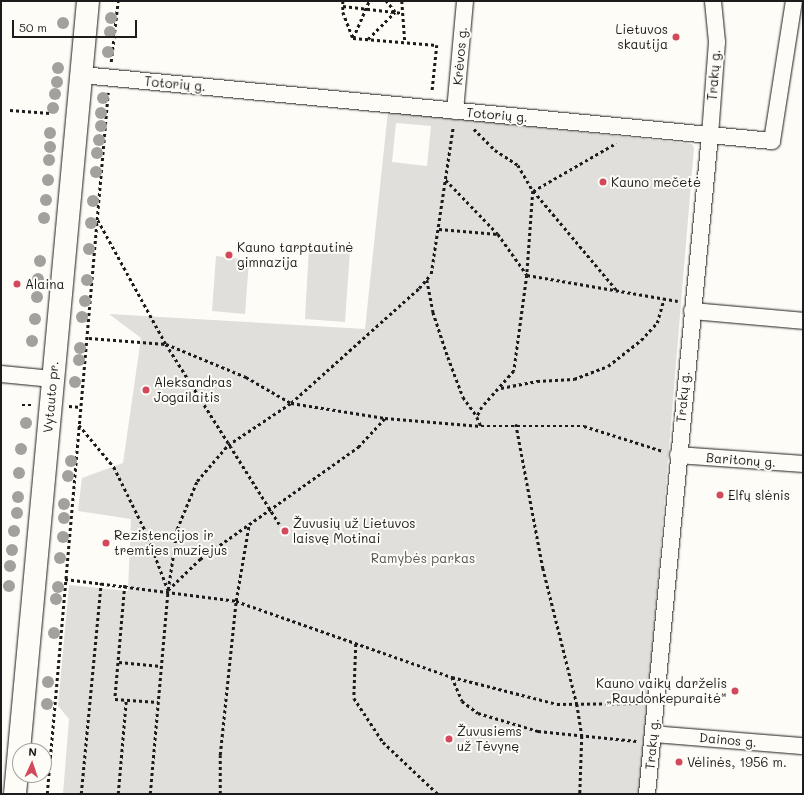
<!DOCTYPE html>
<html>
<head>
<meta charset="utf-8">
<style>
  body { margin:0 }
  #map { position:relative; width:804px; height:795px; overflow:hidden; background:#fdfcf7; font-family:Mali,sans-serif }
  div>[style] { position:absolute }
  .green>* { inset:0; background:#e0dfdb }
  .path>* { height:2.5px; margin-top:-1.25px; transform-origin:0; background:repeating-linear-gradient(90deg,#1c1c1c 0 3px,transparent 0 6px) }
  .roads { filter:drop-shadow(0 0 1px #1c1c1c) drop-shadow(0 0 1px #1c1c1c) }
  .minor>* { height:16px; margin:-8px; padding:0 8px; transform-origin:8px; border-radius:8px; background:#fdfcf7 }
  .primary>* { height:22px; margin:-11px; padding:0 11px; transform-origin:11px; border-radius:11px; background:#fdfcf7 }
  .trees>* { width:12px; height:12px; margin:-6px; border-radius:50%; background:#a2a19e }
  .dots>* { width:11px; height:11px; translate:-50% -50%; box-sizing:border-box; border:2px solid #fdfcf7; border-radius:50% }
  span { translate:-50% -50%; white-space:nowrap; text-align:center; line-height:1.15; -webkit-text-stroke:4px #fdfcf7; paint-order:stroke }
  .poi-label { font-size:13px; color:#1c1c1c }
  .right { translate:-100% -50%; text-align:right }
  .left { translate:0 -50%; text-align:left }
  .street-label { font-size:13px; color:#1c1c1c }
  .park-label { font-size:13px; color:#575655 }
  .frame { position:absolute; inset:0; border:2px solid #1c1c1c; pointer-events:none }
  .north { position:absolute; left:12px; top:743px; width:40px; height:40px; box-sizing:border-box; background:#fdfcf7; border:1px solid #a3a29f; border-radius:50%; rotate:3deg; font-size:11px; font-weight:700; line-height:16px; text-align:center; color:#1c1c1c }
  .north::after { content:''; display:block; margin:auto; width:14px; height:18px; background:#d1495b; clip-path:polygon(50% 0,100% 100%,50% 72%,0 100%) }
  .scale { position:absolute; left:12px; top:20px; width:125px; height:18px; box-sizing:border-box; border:2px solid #1c1c1c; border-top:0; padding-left:5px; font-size:12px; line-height:14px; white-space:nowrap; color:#1c1c1c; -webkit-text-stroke:3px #fdfcf7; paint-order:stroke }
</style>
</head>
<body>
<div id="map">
  <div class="green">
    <i style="clip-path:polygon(evenodd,388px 111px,692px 144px,694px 148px,640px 794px,63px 794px,69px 719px,58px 706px,69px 585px,128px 591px,131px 519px,78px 511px,82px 478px,123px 463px,141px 338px,109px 314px,365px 329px,388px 111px,396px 123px,431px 126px,427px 166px,392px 162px,396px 123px)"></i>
    <i style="clip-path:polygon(309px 247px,350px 250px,345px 322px,305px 319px)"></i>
    <i style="clip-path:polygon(216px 256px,249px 260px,245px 314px,212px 311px)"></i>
  </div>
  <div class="path">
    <i style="left:343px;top:1px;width:11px;rotate:90deg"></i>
    <i style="left:343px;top:12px;width:28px;rotate:69deg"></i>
    <i style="left:402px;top:1px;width:41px;rotate:85.8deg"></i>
    <i style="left:343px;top:6px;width:60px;rotate:6.7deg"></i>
    <i style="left:353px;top:38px;width:84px;rotate:4.8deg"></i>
    <i style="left:437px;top:45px;width:48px;rotate:95.9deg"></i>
    <i style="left:353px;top:38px;width:40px;rotate:-66.6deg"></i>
    <i style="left:368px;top:39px;width:38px;rotate:-45deg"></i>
    <i style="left:395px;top:12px;width:14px;rotate:-129deg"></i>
    <i style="left:111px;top:62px;width:61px;rotate:-83.5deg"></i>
    <i style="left:10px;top:110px;width:40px;rotate:4.3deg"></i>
    <i style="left:474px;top:129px;width:30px;rotate:45deg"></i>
    <i style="left:495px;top:150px;width:27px;rotate:33deg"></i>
    <i style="left:518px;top:165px;width:30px;rotate:60deg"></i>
    <i style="left:533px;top:191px;width:84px;rotate:94.1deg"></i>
    <i style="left:527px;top:275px;width:97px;rotate:97.7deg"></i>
    <i style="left:514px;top:371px;width:48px;rotate:131.6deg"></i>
    <i style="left:482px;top:407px;width:11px;rotate:117deg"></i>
    <i style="left:477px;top:417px;width:10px;rotate:66deg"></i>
    <i style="left:481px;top:426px;width:103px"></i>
    <i style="left:584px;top:426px;width:83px;rotate:17.6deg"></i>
    <i style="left:446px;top:180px;width:75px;rotate:46.1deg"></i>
    <i style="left:498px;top:234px;width:50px;rotate:54.7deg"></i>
    <i style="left:527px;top:275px;width:153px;rotate:9.8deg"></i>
    <i style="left:98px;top:220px;width:141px;rotate:61.3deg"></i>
    <i style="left:166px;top:344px;width:214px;rotate:57.8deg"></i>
    <i style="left:439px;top:229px;width:59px;rotate:4.8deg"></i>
    <i style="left:427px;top:280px;width:33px;rotate:79deg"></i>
    <i style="left:433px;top:312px;width:47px;rotate:71.6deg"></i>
    <i style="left:448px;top:357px;width:43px;rotate:69.4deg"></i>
    <i style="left:463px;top:397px;width:24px;rotate:54deg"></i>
    <i style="left:616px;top:290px;width:129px;rotate:-130deg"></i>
    <i style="left:533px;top:191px;width:96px;rotate:-30deg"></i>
    <i style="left:89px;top:338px;width:77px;rotate:4.5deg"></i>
    <i style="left:166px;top:344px;width:87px;rotate:22.4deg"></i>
    <i style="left:246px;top:377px;width:52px;rotate:30deg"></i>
    <i style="left:291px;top:403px;width:95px;rotate:9.1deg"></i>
    <i style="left:385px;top:418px;width:96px;rotate:4.8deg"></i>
    <i style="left:501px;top:388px;width:37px;rotate:-11deg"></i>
    <i style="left:537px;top:381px;width:37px;rotate:-3deg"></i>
    <i style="left:574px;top:379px;width:36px;rotate:-21deg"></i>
    <i style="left:608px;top:366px;width:42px;rotate:-38.2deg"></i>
    <i style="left:641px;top:340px;width:23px;rotate:-47deg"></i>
    <i style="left:657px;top:323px;width:25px;rotate:-74deg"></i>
    <i style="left:22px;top:405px;width:10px"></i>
    <i style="left:69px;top:406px;width:12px;rotate:5deg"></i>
    <i style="left:516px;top:424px;width:147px;rotate:79.4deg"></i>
    <i style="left:543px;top:568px;width:140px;rotate:76deg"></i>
    <i style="left:577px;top:704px;width:32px;rotate:81deg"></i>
    <i style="left:582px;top:736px;width:58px;rotate:92deg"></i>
    <i style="left:79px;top:425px;width:55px;rotate:50.2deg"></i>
    <i style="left:114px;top:467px;width:72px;rotate:63.8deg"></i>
    <i style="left:146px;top:532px;width:62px;rotate:69.2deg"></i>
    <i style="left:65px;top:579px;width:172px;rotate:7.3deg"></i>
    <i style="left:236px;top:601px;width:229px;rotate:19.4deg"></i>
    <i style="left:452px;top:677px;width:108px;rotate:14.4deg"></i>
    <i style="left:557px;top:704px;width:84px;rotate:-0.7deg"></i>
    <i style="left:125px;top:585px;width:114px;rotate:95deg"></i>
    <i style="left:115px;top:699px;width:43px;rotate:4deg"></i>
    <i style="left:168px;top:590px;width:45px;rotate:-44.1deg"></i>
    <i style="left:200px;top:559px;width:194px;rotate:-35.3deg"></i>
    <i style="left:358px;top:447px;width:40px;rotate:-47deg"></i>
    <i style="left:356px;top:644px;width:54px;rotate:92.1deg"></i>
    <i style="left:354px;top:698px;width:53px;rotate:56.6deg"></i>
    <i style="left:383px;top:742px;width:76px;rotate:43.4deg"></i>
    <i style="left:119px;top:662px;width:42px;rotate:5.4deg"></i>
    <i style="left:452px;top:677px;width:26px;rotate:67deg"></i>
    <i style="left:462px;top:701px;width:20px;rotate:37deg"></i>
    <i style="left:478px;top:713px;width:63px;rotate:16.7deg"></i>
    <i style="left:538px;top:731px;width:99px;rotate:5.8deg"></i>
    <i style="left:47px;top:794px;width:704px;rotate:-85.03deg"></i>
    <i style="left:81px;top:794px;width:212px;rotate:-84.6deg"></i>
    <i style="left:118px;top:794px;width:94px;rotate:-85.1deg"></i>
    <i style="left:150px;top:794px;width:205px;rotate:-85deg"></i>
    <i style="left:168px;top:590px;width:62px;rotate:-81.6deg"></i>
    <i style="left:177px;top:529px;width:52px;rotate:-67.4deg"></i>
    <i style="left:197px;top:481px;width:48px;rotate:-49.3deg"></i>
    <i style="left:228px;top:445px;width:76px;rotate:-33.7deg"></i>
    <i style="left:291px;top:403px;width:172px;rotate:-41.9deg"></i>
    <i style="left:419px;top:288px;width:18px;rotate:-49deg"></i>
    <i style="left:431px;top:274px;width:149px;rotate:-81.5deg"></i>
    <i style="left:220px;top:794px;width:39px;rotate:-90deg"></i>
    <i style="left:220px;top:755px;width:155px;rotate:-84.1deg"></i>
    <i style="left:236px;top:601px;width:78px;rotate:-80.4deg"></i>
  </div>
  <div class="roads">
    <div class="minor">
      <i style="left:82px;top:75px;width:693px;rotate:5.46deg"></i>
      <i style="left:772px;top:141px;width:142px;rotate:-81.1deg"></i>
      <i style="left:455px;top:111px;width:110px;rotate:-84.8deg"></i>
      <i style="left:692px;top:311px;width:111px;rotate:5.1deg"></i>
      <i style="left:1px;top:374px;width:52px;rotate:5.5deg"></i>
      <i style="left:678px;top:455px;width:125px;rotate:4.1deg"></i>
      <i style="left:653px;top:734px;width:150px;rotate:4.6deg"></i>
      <i style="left:647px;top:794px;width:662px;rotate:-84.54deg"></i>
      <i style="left:710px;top:135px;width:93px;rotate:-85.7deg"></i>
      <i style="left:717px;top:42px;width:41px;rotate:-95.6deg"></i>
    </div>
    <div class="primary">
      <i style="left:15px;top:794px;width:796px;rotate:-84.74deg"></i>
    </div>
  </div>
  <div class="trees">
    <i style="left:111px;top:18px"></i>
    <i style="left:63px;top:23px"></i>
    <i style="left:110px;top:32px"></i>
    <i style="left:108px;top:52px"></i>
    <i style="left:58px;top:68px"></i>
    <i style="left:57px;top:82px"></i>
    <i style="left:55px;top:94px"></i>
    <i style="left:103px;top:98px"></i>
    <i style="left:53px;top:108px"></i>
    <i style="left:101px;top:113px"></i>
    <i style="left:101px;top:126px"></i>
    <i style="left:50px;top:133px"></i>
    <i style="left:99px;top:140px"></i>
    <i style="left:50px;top:147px"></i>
    <i style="left:97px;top:153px"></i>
    <i style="left:49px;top:160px"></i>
    <i style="left:96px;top:172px"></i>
    <i style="left:48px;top:180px"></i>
    <i style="left:46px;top:200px"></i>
    <i style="left:93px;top:201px"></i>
    <i style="left:44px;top:218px"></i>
    <i style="left:91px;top:223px"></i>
    <i style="left:89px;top:249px"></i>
    <i style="left:40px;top:261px"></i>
    <i style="left:38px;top:279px"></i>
    <i style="left:87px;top:280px"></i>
    <i style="left:37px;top:297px"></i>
    <i style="left:85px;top:301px"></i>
    <i style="left:82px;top:317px"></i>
    <i style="left:35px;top:319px"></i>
    <i style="left:32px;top:341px"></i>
    <i style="left:80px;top:348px"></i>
    <i style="left:79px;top:360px"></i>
    <i style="left:75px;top:382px"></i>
    <i style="left:26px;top:423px"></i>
    <i style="left:21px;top:449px"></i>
    <i style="left:71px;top:461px"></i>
    <i style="left:19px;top:473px"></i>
    <i style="left:68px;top:476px"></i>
    <i style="left:18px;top:497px"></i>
    <i style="left:64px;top:504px"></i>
    <i style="left:17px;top:513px"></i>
    <i style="left:64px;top:518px"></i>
    <i style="left:14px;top:531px"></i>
    <i style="left:63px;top:537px"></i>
    <i style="left:12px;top:550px"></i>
    <i style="left:60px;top:558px"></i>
    <i style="left:10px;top:566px"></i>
    <i style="left:9px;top:586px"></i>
    <i style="left:58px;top:587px"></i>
    <i style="left:56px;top:599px"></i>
    <i style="left:54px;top:633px"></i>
    <i style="left:48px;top:682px"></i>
    <i style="left:47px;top:704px"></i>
  </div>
  <div class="dots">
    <i style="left:676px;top:37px;background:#d1495b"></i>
    <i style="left:603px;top:182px;background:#d1495b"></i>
    <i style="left:229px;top:255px;background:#d1495b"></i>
    <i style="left:17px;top:284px;background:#d1495b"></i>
    <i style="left:146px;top:390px;background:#d1495b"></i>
    <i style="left:720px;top:495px;background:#d1495b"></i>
    <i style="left:285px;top:531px;background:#d1495b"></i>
    <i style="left:106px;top:543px;background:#d1495b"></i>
    <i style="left:735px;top:691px;background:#d1495b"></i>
    <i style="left:449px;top:739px;background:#d1495b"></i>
    <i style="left:679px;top:762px;background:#d1495b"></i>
  </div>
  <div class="poi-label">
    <span class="right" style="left:668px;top:37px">Lietuvos<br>skautija</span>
    <span class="left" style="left:611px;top:182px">Kauno mečetė</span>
    <span class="left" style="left:237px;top:255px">Kauno tarptautinė<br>gimnazija</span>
    <span class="left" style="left:25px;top:284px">Alaina</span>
    <span class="left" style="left:154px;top:390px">Aleksandras<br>Jogailaitis</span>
    <span class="left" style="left:728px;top:495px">Elfų slėnis</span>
    <span class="left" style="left:293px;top:531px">Žuvusių už Lietuvos<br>laisvę Motinai</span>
    <span class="left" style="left:114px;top:543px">Rezistencijos ir<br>tremties muziejus</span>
    <span class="right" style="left:727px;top:691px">Kauno vaikų darželis<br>„Raudonkepuraitė“</span>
    <span class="left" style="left:457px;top:739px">Žuvusiems<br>už Tėvynę</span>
    <span class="left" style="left:687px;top:762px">Vėlinės, 1956 m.</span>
  </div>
  <div class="street-label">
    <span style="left:460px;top:56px;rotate:-85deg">Krėvos g.</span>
    <span style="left:714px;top:75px;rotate:-86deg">Trakų g.</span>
    <span style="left:175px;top:84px;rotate:5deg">Totorių g.</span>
    <span style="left:497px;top:115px;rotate:5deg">Totorių g.</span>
    <span style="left:51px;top:397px;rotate:-85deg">Vytauto pr.</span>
    <span style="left:683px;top:397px;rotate:-85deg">Trakų g.</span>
    <span style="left:741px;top:460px;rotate:4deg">Baritonų g.</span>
    <span style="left:728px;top:740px;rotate:5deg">Dainos g.</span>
    <span style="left:652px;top:744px;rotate:-85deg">Trakų g.</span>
  </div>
  <div class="park-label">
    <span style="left:423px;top:558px">Ramybės parkas</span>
  </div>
  <div class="frame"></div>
  <div class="north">N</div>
  <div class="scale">50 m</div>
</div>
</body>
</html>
